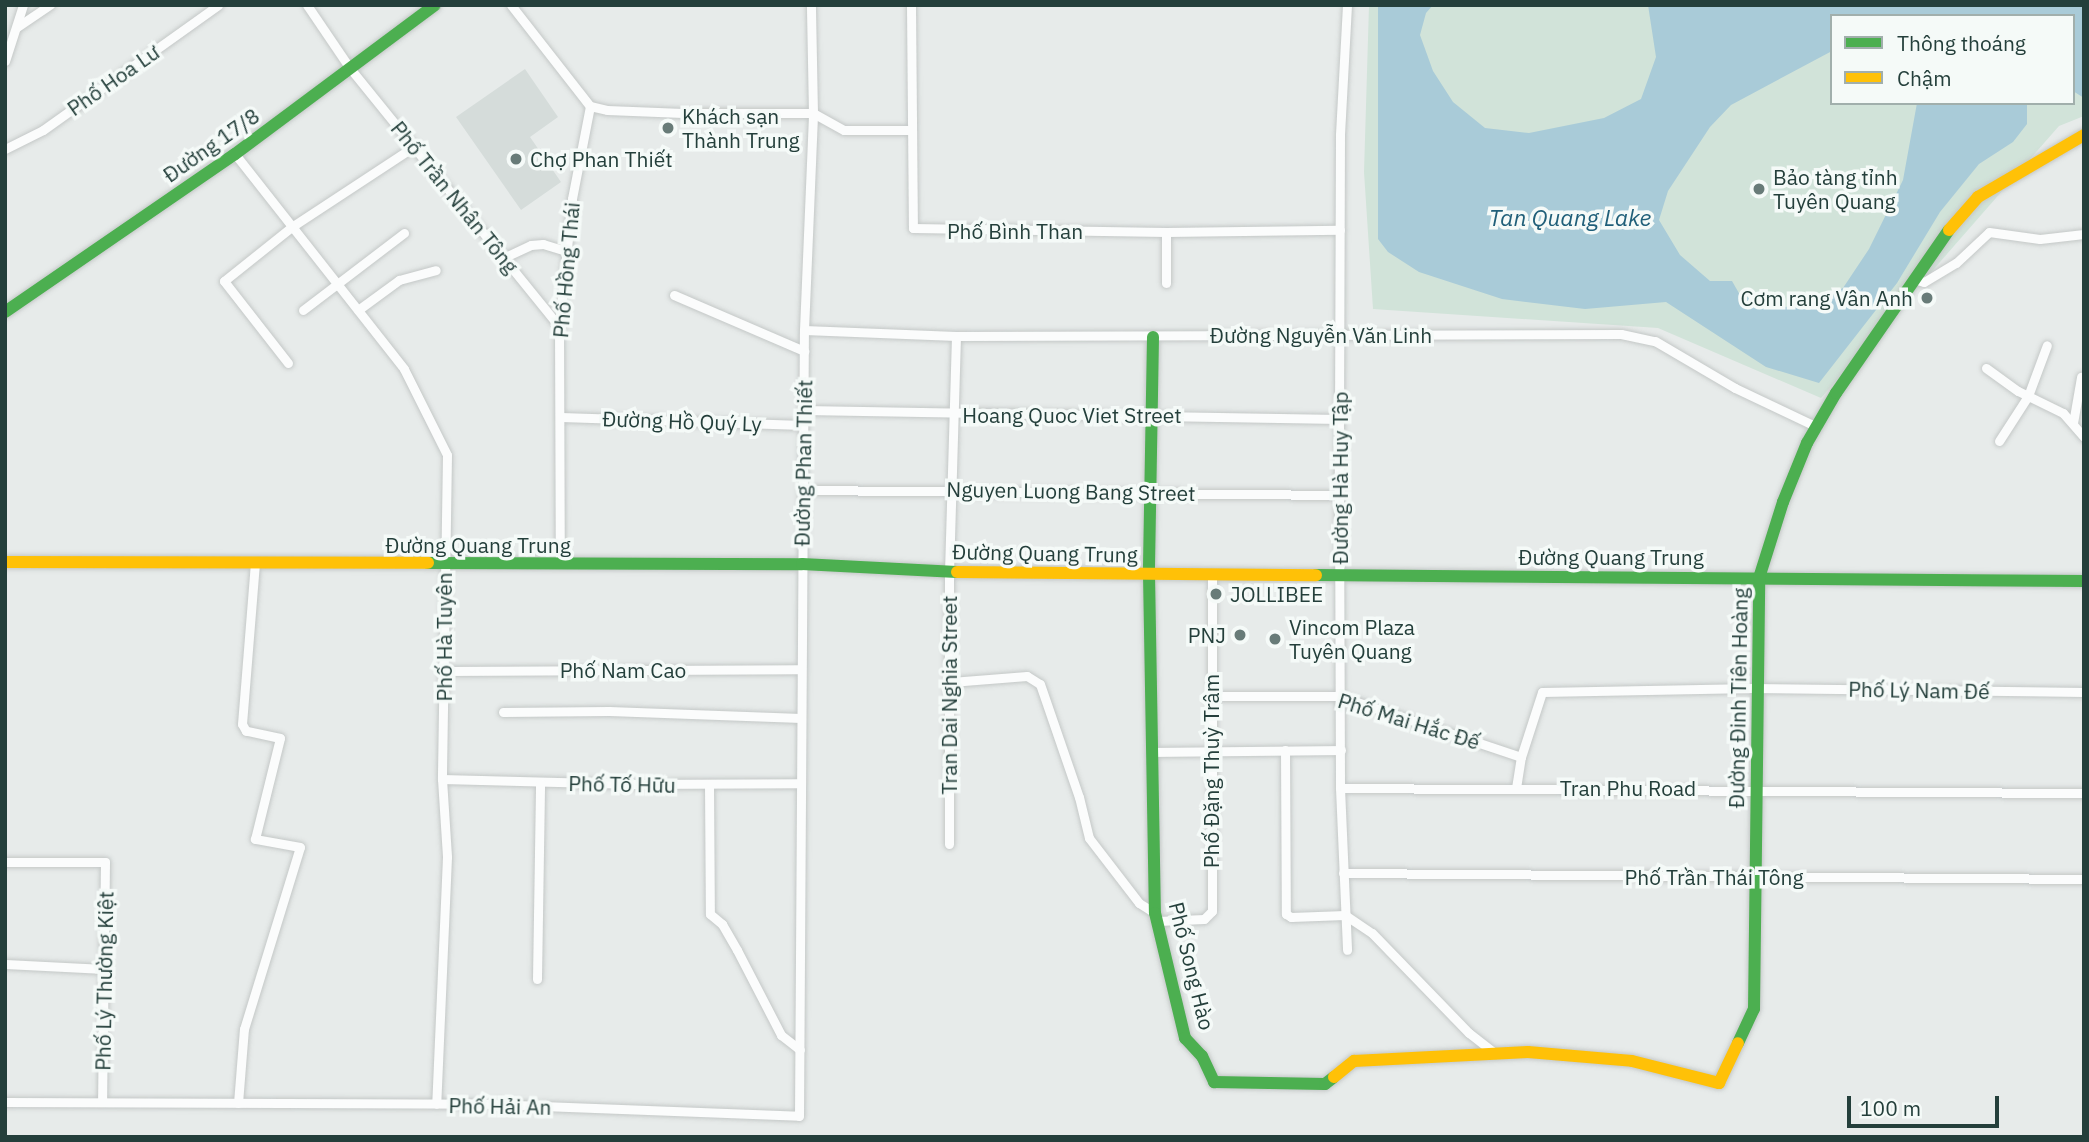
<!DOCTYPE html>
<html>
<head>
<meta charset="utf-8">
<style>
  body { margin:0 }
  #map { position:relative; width:2089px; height:1142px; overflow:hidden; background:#e7ebea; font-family:"IBM Plex Sans",sans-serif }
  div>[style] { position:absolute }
  .built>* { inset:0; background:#d5dcda }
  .green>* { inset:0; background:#d1e3d9 }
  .water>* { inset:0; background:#a9cbd8 }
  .roads { filter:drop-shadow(0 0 2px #c4c8c7) drop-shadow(0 0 2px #c4c8c7) }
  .street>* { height:9px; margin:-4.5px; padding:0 4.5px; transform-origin:4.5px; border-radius:4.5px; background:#fbfcfc }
  .fast>* { height:12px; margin:-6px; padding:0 6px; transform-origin:6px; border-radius:6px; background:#4caf50 }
  .slow>* { height:12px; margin:-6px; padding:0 6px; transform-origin:6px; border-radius:6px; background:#ffc107 }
  .dots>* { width:19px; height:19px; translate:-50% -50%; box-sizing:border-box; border:4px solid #f5faf8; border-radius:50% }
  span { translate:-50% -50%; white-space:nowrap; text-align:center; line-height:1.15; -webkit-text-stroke:7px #f5faf8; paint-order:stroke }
  .street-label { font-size:21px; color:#243f3b }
  .poi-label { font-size:21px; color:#243f3b }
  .left { translate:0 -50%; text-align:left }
  .right { translate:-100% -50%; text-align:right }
  .water-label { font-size:23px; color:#205f79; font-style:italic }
  .frame { position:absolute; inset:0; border:7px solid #243f3b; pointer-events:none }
  .legend { position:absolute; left:1830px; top:14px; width:245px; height:91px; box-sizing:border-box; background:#f5faf8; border:2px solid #a1afac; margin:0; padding:9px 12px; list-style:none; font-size:21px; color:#243f3b }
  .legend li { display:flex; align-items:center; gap:14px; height:35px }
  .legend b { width:35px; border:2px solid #a1afac }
  .scale { position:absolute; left:1847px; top:1096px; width:152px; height:32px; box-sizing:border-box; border:4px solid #243f3b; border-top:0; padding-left:9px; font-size:21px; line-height:24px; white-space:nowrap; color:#243f3b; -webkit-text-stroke:5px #f5faf8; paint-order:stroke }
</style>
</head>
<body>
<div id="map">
  <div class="built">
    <i style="clip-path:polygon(525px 69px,558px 117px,530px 137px,561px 182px,521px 210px,456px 117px)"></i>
  </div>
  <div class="green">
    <i style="clip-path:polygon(evenodd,1369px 5px,2084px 5px,2084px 116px,2059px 126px,1821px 398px,1658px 328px,1373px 309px,1364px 172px,1369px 5px,1832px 16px,2073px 16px,2073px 103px,1832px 103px,1832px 16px)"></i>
  </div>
  <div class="water">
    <i style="clip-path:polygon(1378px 5px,1433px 5px,1426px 13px,1420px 35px,1433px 71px,1453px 102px,1485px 128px,1529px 133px,1604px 118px,1641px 99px,1656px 57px,1648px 5px,2084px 5px,2084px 98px,2073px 91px,2073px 16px,1832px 16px,1832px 51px,1731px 105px,1710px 127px,1668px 191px,1659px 220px,1680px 255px,1710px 281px,1732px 281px,1740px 295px,1782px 307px,1809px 306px,1843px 288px,1869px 249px,1903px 180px,1917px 103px,2027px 103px,2027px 124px,2013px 142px,1979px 164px,1940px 212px,1897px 283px,1819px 383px,1766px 367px,1666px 302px,1585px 309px,1502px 299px,1419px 272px,1388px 252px,1378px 239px)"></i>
  </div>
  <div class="roads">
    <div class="street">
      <i style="left:307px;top:5px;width:75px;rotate:55.9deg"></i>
      <i style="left:349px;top:67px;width:333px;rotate:51deg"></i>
      <i style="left:511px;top:5px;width:128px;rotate:52deg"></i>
      <i style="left:590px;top:106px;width:95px;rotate:101deg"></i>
      <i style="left:572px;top:199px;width:128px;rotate:95.8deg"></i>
      <i style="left:559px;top:326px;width:238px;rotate:89.8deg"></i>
      <i style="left:911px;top:5px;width:223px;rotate:89.5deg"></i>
      <i style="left:913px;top:228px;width:253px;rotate:0.9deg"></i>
      <i style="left:1166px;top:232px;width:174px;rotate:-0.7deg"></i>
      <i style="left:1347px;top:5px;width:130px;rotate:93.1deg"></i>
      <i style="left:1340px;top:135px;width:360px;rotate:90.2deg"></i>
      <i style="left:1339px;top:495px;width:293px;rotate:89.8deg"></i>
      <i style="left:1340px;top:788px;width:162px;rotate:87.5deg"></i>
      <i style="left:17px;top:27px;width:40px;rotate:-34deg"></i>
      <i style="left:5px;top:61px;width:59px;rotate:-72.2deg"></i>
      <i style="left:590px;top:106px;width:17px;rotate:13deg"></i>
      <i style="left:607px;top:110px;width:76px;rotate:2.3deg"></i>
      <i style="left:683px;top:113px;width:130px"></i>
      <i style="left:813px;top:113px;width:35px;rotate:29deg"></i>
      <i style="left:844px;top:130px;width:68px"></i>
      <i style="left:5px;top:149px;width:42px;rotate:-26.6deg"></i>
      <i style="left:43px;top:130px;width:215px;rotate:-35.5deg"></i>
      <i style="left:235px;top:154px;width:273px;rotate:51.8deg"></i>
      <i style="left:404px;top:369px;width:96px;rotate:63.4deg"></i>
      <i style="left:447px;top:455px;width:324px;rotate:90.9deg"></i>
      <i style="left:442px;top:779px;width:78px;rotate:86.3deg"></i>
      <i style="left:447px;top:857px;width:247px;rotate:92.5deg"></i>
      <i style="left:1166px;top:232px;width:51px;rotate:90deg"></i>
      <i style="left:503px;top:258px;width:31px;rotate:-25deg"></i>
      <i style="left:531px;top:245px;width:12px;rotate:-5deg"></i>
      <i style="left:543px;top:244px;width:24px;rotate:17deg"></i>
      <i style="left:1914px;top:279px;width:10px;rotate:17deg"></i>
      <i style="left:1924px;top:282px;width:37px;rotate:-31deg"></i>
      <i style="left:1956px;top:263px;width:45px;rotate:-43.2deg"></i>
      <i style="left:1989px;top:232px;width:51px;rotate:7.8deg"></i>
      <i style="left:2040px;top:239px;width:44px;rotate:-6.5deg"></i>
      <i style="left:674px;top:295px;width:142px;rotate:23.3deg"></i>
      <i style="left:303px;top:310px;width:127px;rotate:-37.3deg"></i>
      <i style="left:358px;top:310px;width:51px;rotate:-36.2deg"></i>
      <i style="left:399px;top:280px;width:38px;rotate:-15deg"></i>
      <i style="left:804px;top:330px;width:152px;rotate:2.3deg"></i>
      <i style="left:956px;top:336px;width:665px;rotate:-0.17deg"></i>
      <i style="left:1621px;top:334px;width:35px;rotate:12deg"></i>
      <i style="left:1655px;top:341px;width:93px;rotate:30.4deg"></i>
      <i style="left:1735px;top:388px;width:91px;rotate:25.4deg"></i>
      <i style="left:288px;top:363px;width:104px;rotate:-128deg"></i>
      <i style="left:224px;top:281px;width:88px;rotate:-38.6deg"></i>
      <i style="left:293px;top:226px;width:146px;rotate:-33.3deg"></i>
      <i style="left:1986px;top:368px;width:39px;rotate:36deg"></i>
      <i style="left:2018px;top:391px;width:50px;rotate:26.1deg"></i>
      <i style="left:2063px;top:413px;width:32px;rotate:49deg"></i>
      <i style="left:804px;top:410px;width:536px;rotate:0.96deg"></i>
      <i style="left:561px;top:417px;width:242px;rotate:1.9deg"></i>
      <i style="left:2073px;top:423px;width:47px;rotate:-80.1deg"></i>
      <i style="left:1999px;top:441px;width:54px;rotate:-57.2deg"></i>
      <i style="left:2028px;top:396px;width:54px;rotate:-69.6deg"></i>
      <i style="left:803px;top:490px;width:536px;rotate:0.53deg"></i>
      <i style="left:444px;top:671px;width:357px;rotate:-0.3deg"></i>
      <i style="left:951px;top:682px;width:76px;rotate:-4.5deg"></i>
      <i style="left:1027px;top:676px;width:15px;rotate:32deg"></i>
      <i style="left:1040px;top:684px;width:120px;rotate:71deg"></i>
      <i style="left:1079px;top:797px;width:42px;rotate:76.3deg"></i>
      <i style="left:1089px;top:838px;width:82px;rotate:52.4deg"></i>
      <i style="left:1139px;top:903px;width:19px;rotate:32deg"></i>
      <i style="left:1211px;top:696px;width:128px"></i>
      <i style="left:1339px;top:696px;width:192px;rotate:18.5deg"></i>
      <i style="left:503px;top:712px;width:106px;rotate:-0.5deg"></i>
      <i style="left:609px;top:711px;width:192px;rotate:2.1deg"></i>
      <i style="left:1285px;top:750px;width:164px;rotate:89.7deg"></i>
      <i style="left:1286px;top:914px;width:6px;rotate:31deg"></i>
      <i style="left:1291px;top:917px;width:54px;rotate:-2.1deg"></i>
      <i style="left:1345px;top:915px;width:32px;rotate:34deg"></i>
      <i style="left:1372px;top:933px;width:139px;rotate:45.9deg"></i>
      <i style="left:1469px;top:1033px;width:33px;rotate:38deg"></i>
      <i style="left:1153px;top:752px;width:188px;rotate:-0.6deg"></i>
      <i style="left:442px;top:779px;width:193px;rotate:1.5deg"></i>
      <i style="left:635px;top:784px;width:166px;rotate:-0.3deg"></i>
      <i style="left:709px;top:785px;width:129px;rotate:89.6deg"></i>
      <i style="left:710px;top:914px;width:16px;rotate:40deg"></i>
      <i style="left:722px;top:924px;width:30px;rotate:60deg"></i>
      <i style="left:737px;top:950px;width:96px;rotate:62.6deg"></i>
      <i style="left:781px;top:1035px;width:24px;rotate:38deg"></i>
      <i style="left:1340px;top:788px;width:744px;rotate:0.39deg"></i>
      <i style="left:1516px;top:788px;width:31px;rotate:-81deg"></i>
      <i style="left:1521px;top:757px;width:68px;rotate:-72.1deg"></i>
      <i style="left:1542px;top:692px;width:211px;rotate:-1.1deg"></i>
      <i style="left:1753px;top:688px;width:331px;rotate:0.7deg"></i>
      <i style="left:949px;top:844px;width:272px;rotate:-90deg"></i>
      <i style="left:949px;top:572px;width:236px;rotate:-88.3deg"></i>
      <i style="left:5px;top:862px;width:100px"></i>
      <i style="left:105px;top:862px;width:238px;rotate:90.7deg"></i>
      <i style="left:1343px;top:873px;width:741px;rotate:0.46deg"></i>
      <i style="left:1158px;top:921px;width:46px;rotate:-2.5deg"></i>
      <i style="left:1204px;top:919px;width:11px;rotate:-45deg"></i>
      <i style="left:1212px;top:911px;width:337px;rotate:-90deg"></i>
      <i style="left:5px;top:964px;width:100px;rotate:2.9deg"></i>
      <i style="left:537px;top:979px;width:196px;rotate:-89.1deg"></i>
      <i style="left:5px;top:1102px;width:487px;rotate:0.2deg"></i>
      <i style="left:492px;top:1104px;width:307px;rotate:2.2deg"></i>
      <i style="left:799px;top:1116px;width:786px;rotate:-89.64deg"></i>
      <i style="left:804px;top:330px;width:217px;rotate:-87.6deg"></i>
      <i style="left:813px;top:113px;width:108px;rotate:-91.1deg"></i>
      <i style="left:238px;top:1103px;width:74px;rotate:-85.4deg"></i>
      <i style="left:244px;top:1029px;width:190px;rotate:-72.9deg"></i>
      <i style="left:300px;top:847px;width:46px;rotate:-169.9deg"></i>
      <i style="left:255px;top:839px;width:104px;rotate:-76.1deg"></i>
      <i style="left:280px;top:738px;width:35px;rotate:-168deg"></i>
      <i style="left:246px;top:731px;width:8px;rotate:-120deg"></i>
      <i style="left:242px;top:724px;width:161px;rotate:-85.4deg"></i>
    </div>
    <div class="fast">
      <i style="left:5px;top:312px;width:279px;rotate:-34.5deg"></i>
      <i style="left:235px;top:154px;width:249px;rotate:-36.7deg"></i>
      <i style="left:1153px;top:337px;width:237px;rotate:91deg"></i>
      <i style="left:1149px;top:574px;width:339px;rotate:89deg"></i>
      <i style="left:1155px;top:913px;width:129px;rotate:76.5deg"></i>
      <i style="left:1185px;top:1038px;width:25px;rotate:47deg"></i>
      <i style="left:1202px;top:1056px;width:29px;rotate:65deg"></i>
      <i style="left:1214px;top:1082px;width:111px;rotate:1deg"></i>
      <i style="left:1325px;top:1084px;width:11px;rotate:-38deg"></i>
      <i style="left:428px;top:563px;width:374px;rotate:0.2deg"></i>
      <i style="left:802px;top:564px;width:155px;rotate:3deg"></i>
      <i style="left:1316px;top:575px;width:768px;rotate:0.45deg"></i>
      <i style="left:1738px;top:1043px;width:38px;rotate:-65deg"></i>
      <i style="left:1754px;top:1009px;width:431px;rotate:-89.3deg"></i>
      <i style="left:1759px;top:578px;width:80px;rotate:-72.5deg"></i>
      <i style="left:1783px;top:502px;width:64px;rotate:-67.9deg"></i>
      <i style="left:1807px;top:443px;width:58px;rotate:-59.9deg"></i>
      <i style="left:1836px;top:393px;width:198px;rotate:-55.3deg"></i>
    </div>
    <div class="slow">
      <i style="left:1949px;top:230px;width:44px;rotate:-48.7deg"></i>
      <i style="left:1978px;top:197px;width:123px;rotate:-30.3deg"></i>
      <i style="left:5px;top:562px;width:423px;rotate:0.1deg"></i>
      <i style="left:957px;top:572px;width:359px;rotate:0.5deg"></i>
      <i style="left:1334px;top:1077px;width:26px;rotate:-39deg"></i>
      <i style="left:1354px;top:1061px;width:174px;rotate:-3deg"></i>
      <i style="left:1528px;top:1052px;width:104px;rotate:4.9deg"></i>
      <i style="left:1632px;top:1061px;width:90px;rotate:14.2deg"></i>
      <i style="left:1719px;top:1083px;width:44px;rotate:-64.6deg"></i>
    </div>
  </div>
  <div class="dots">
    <i style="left:668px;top:128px;background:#687b78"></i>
    <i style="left:516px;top:159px;background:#687b78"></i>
    <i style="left:1759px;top:189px;background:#687b78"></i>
    <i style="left:1927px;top:298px;background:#687b78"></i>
    <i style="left:1216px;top:594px;background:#687b78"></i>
    <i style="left:1240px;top:635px;background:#687b78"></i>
    <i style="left:1275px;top:639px;background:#687b78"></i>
  </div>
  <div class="street-label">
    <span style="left:113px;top:80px;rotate:-35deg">Phố Hoa Lư</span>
    <span style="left:211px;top:145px;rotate:-35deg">Đường 17/8</span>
    <span style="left:455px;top:197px;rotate:51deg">Phố Trần Nhân Tông</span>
    <span style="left:1015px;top:231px">Phố Bình Than</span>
    <span style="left:566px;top:270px;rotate:-85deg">Phố Hồng Thái</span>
    <span style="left:1321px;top:335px">Đường Nguyễn Văn Linh</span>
    <span style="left:1072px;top:415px">Hoang Quoc Viet Street</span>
    <span style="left:682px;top:421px;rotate:2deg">Đường Hồ Quý Ly</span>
    <span style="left:803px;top:463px;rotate:-89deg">Đường Phan Thiết</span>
    <span style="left:1340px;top:478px;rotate:-90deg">Đường Hà Huy Tập</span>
    <span style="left:1071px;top:491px;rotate:1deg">Nguyen Luong Bang Street</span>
    <span style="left:478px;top:545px">Đường Quang Trung</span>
    <span style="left:1045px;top:553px;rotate:1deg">Đường Quang Trung</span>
    <span style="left:1611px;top:557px">Đường Quang Trung</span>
    <span style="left:444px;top:637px;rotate:-90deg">Phố Hà Tuyên</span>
    <span style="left:623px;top:670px">Phố Nam Cao</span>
    <span style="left:1919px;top:690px;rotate:1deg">Phố Lý Nam Đế</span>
    <span style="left:949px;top:695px;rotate:-90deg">Tran Dai Nghia Street</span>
    <span style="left:1738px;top:698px;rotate:-89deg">Đường Đinh Tiên Hoàng</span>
    <span style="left:1409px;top:721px;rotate:17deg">Phố Mai Hắc Đế</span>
    <span style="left:1211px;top:771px;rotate:-90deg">Phố Đặng Thuỳ Trâm</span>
    <span style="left:622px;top:784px;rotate:1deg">Phố Tố Hữu</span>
    <span style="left:1628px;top:788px">Tran Phu Road</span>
    <span style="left:1714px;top:877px">Phố Trần Thái Tông</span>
    <span style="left:1192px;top:966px;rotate:76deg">Phố Song Hào</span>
    <span style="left:104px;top:981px;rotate:-89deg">Phố Lý Thường Kiệt</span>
    <span style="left:500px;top:1106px;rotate:1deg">Phố Hải An</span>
  </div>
  <div class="poi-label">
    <span class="left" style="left:682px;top:128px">Khách sạn<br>Thành Trung</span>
    <span class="left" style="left:530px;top:159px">Chợ Phan Thiết</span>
    <span class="left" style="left:1773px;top:189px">Bảo tàng tỉnh<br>Tuyên Quang</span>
    <span class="right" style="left:1913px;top:298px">Cơm rang Vân Anh</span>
    <span class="left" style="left:1230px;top:594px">JOLLIBEE</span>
    <span class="left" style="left:1289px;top:639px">Vincom Plaza<br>Tuyên Quang</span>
    <span class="right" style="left:1226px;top:635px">PNJ</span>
  </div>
  <div class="water-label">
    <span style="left:1570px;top:217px">Tan Quang Lake</span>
  </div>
  <div class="frame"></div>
  <ul class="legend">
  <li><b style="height:9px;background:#4caf50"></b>Thông thoáng</li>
  <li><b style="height:9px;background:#ffc107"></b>Chậm</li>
  </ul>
  <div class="scale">100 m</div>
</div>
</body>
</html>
